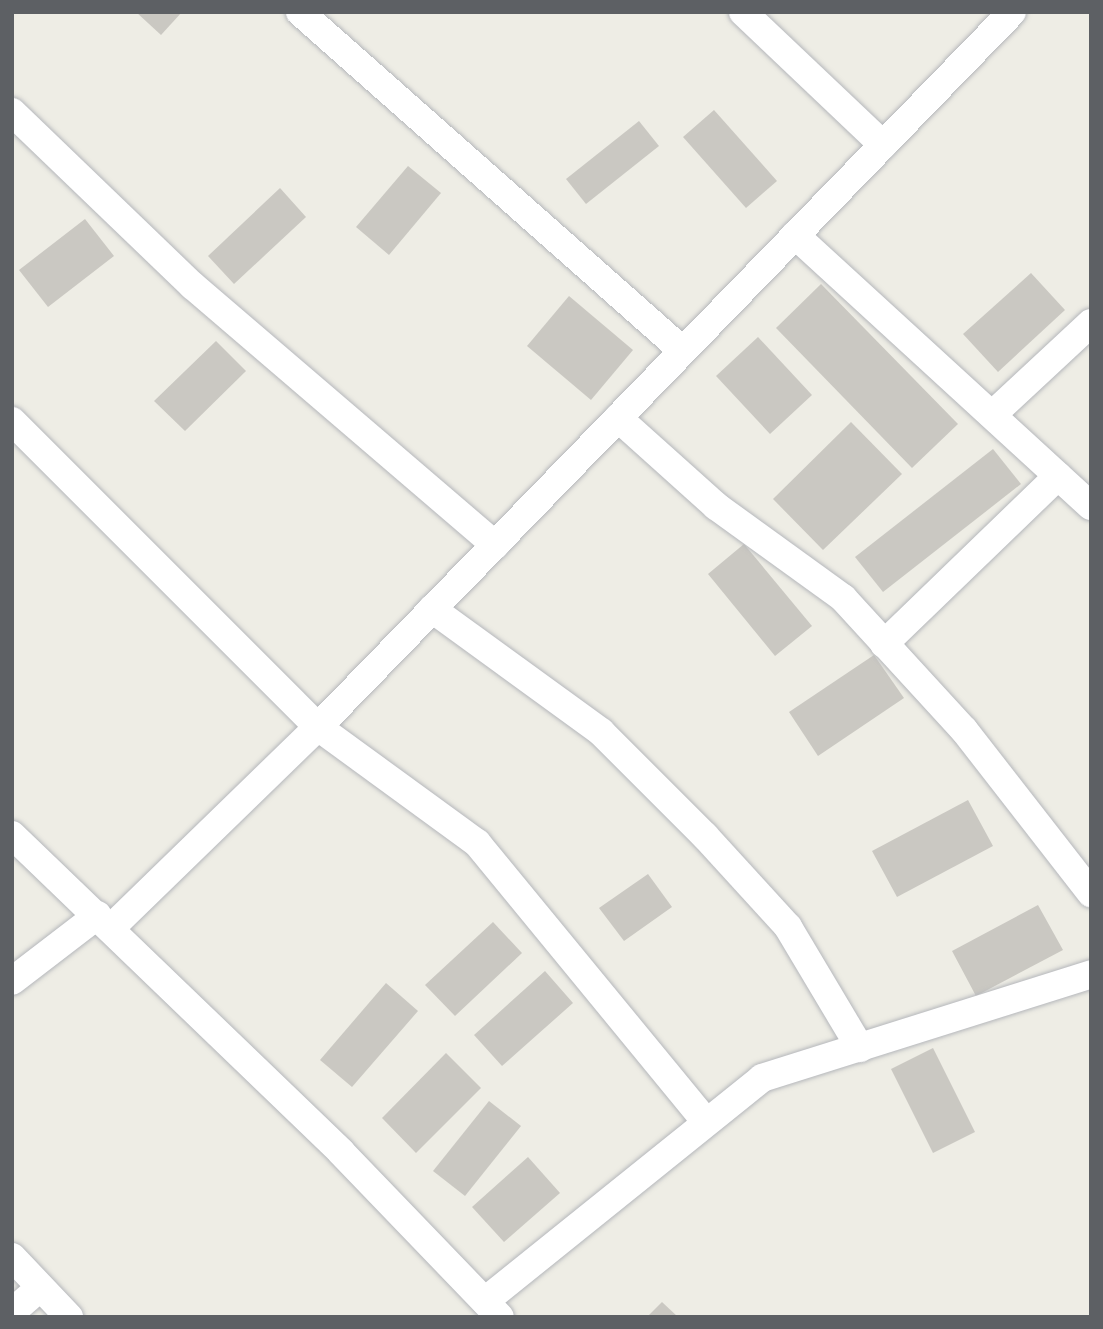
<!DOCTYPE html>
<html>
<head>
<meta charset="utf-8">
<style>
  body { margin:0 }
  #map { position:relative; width:1103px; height:1329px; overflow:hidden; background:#eeede5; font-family:"Space Grotesk",sans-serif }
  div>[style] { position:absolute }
  .building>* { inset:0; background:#cac8c2 }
  .roads { filter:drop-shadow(0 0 2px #b5b7bb) drop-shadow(0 0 2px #b5b7bb) }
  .minor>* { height:28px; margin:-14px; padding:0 14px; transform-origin:14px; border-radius:14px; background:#fff }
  span { translate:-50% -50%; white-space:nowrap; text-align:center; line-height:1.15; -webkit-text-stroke:7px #fff; paint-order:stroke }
  .frame { position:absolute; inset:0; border:14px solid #5d6064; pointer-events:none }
</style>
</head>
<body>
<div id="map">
  <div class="building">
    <i style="clip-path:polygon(136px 12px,182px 12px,161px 35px)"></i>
    <i style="clip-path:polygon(714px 110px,777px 181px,746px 208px,683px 137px)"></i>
    <i style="clip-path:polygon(639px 121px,659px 146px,586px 204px,566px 179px)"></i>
    <i style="clip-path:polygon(408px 166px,441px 193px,389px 255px,356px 227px)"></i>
    <i style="clip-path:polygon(280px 188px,306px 217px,234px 284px,208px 256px)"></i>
    <i style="clip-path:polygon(85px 219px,114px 256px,48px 307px,19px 270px)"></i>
    <i style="clip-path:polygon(1031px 273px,1065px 310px,998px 372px,963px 334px)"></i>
    <i style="clip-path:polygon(821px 284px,958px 424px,912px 468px,776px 328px)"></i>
    <i style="clip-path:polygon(569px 296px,633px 350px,591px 400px,527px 346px)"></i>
    <i style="clip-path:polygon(758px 337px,812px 395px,770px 434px,716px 376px)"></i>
    <i style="clip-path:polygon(216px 341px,246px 371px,185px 431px,154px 401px)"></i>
    <i style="clip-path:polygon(851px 422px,902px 474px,823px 550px,773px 499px)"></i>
    <i style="clip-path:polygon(993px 449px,1021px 484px,883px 592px,855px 557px)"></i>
    <i style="clip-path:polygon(744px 544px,812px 626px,775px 656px,708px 574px)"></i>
    <i style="clip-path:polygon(874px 655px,904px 698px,818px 756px,789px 712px)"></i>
    <i style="clip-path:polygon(968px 800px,993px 846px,897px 897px,872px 851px)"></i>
    <i style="clip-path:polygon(648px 874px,672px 907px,624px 941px,599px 908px)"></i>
    <i style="clip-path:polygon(1038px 905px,1063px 950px,976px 996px,952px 951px)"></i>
    <i style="clip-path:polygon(493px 922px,522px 953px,455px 1016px,425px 985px)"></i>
    <i style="clip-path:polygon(545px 971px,573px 1003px,502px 1066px,474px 1035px)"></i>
    <i style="clip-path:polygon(386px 983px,418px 1011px,352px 1087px,320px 1060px)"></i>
    <i style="clip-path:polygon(933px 1048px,975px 1132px,933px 1153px,891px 1069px)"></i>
    <i style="clip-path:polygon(446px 1053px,481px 1088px,416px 1153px,382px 1118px)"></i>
    <i style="clip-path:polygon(489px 1101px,521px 1126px,465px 1196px,433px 1171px)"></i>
    <i style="clip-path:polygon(528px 1157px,560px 1193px,504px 1242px,472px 1207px)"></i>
    <i style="clip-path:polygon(662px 1302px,678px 1317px,647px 1317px)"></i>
  </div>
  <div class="roads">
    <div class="minor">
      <i style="left:300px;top:12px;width:511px;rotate:41.51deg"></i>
      <i style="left:743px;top:12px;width:193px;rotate:43.5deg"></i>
      <i style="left:12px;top:112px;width:251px;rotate:43.9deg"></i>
      <i style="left:193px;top:286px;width:398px;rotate:40.6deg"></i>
      <i style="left:795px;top:235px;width:401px;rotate:42.5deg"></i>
      <i style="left:992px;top:415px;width:135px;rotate:-42.9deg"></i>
      <i style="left:618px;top:418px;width:132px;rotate:41.9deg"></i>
      <i style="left:716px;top:506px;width:157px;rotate:35.9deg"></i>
      <i style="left:843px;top:598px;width:179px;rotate:47.5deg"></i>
      <i style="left:964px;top:730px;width:207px;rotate:52.1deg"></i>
      <i style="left:12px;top:421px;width:433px;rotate:45deg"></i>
      <i style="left:318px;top:727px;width:197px;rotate:36.1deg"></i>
      <i style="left:477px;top:843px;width:360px;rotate:50.6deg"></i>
      <i style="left:432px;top:609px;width:209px;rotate:36deg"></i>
      <i style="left:601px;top:732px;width:147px;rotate:45deg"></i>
      <i style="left:705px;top:836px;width:123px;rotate:47.6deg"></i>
      <i style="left:788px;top:927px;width:141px;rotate:59.2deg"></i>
      <i style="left:884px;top:644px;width:242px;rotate:-44deg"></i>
      <i style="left:12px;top:835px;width:457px;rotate:43.9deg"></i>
      <i style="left:341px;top:1152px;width:229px;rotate:46.1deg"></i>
      <i style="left:112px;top:927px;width:287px;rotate:-44.2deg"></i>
      <i style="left:318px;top:727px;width:996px;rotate:-45.85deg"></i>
      <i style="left:12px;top:981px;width:108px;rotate:-37.5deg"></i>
      <i style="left:12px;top:1257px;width:83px;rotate:46.5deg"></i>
      <i style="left:485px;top:1301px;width:356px;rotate:-38.8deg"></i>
      <i style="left:762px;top:1078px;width:345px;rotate:-17.5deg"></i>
      <i style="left:12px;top:1312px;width:37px;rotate:-41deg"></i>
    </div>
  </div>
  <div class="frame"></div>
</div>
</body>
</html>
